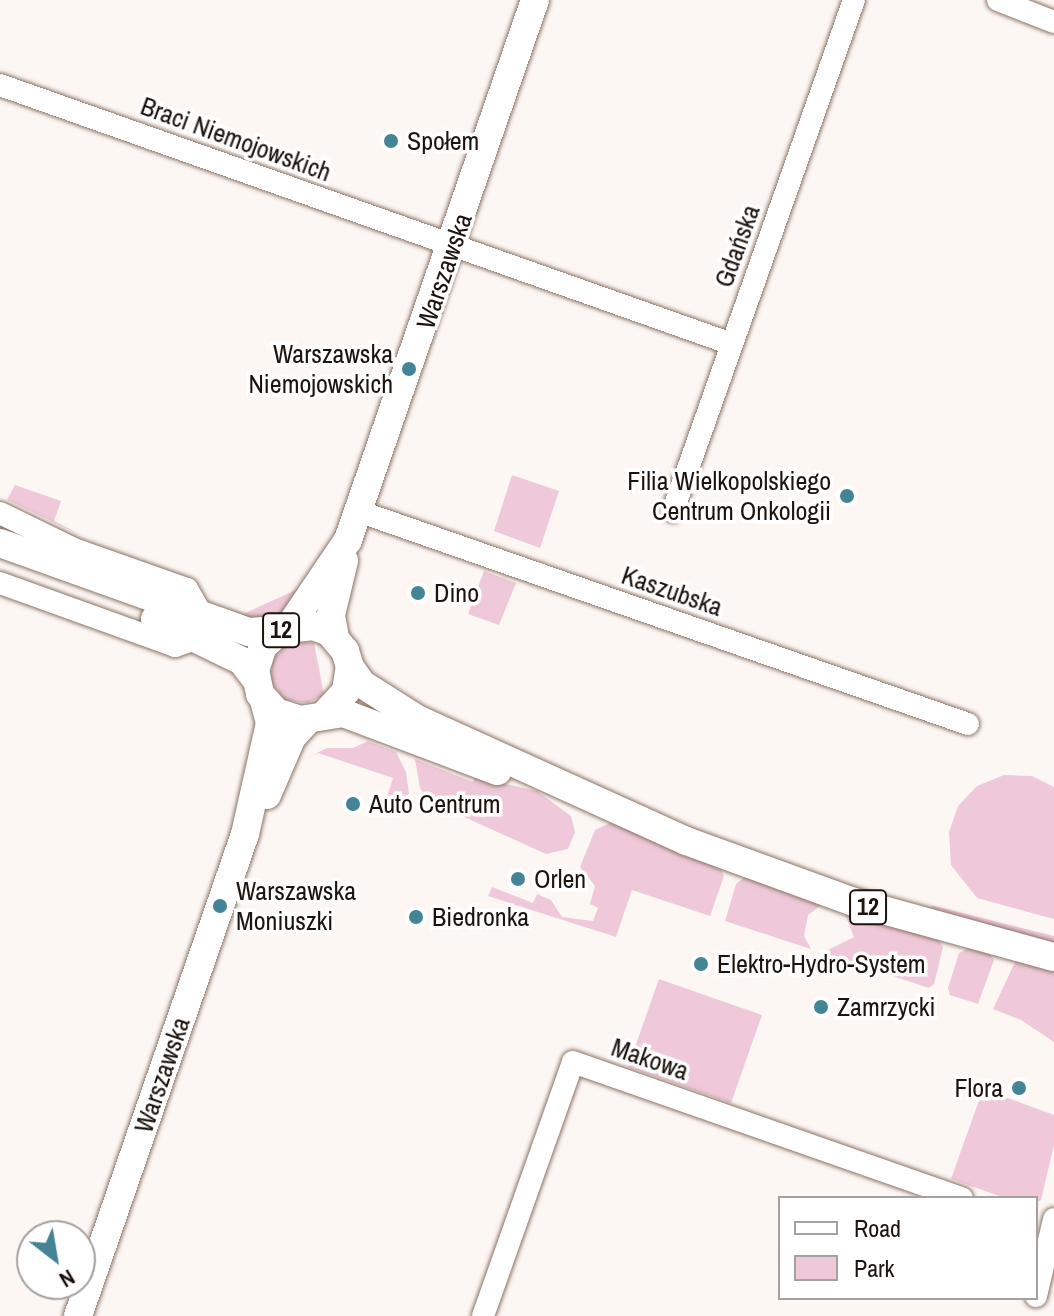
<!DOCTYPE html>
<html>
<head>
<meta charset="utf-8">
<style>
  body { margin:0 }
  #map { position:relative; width:1054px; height:1316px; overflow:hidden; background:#fdf7f4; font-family:"Archivo Narrow",sans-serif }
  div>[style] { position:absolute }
  .green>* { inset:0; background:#efc9d9 }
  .roads { filter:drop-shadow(0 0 2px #8a7364) drop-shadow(0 0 2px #8a7364) }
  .minor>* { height:22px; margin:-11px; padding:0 11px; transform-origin:11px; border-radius:11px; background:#fff }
  .major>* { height:28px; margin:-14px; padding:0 14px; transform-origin:14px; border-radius:14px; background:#fff }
  .dots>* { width:22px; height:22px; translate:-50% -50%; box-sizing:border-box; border:4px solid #fff; border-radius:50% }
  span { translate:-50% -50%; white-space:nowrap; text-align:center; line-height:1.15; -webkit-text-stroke:7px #fff; paint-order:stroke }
  .shield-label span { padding:2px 6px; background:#fff; border:2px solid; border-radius:6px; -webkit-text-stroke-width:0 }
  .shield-label { font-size:24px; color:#1c130d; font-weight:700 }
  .street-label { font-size:26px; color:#1c130d }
  .poi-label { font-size:26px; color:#1c130d }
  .left { translate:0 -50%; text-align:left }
  .right { translate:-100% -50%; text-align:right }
  .legend { position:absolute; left:778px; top:1196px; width:260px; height:104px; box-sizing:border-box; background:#fff; border:2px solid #a4a19e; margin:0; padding:10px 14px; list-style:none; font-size:24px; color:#1c130d }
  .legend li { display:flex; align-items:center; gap:16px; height:40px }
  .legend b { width:40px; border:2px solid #a4a19e }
  .north { position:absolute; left:16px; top:1220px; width:80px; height:80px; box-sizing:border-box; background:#fff; border:2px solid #a4a19e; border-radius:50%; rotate:149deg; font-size:22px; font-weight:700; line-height:32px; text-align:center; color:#1c130d }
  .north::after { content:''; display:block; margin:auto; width:28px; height:36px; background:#438496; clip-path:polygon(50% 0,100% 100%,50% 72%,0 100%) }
</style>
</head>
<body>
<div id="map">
  <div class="green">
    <i style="clip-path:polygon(512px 475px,559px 491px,540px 548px,494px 531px)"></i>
    <i style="clip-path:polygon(15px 485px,61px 501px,54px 521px,80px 535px,7px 500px)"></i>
    <i style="clip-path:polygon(484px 571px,516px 583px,499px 625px,468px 614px)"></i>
    <i style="clip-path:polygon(300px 588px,291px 607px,274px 618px,262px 622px,241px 615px)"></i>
    <i style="clip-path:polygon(293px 641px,314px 643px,324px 695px,308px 703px,285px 700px,271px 682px,272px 659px)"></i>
    <i style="clip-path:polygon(368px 741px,396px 752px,406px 772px,409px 794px,384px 806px,393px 778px,318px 753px,304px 759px,327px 748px,353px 748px)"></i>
    <i style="clip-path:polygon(415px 759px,473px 782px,475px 777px,537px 791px,571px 816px,575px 832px,568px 849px,546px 854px,429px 801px,420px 788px)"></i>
    <i style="clip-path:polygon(1004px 775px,1032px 776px,1054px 787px,1054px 919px,977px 898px,951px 865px,949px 832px,958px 806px,977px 786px)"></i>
    <i style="clip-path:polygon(612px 822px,720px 867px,724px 876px,710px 916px,632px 890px,616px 937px,488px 896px,492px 887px,533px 903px,537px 894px,551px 900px,562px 917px,593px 921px,598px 908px,590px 904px,595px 886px,580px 867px,595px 830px)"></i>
    <i style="clip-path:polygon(745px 877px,824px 903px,808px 915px,804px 936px,811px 949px,725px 921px,736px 884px)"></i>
    <i style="clip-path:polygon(935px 906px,1054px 936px,1054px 948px,914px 909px)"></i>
    <i style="clip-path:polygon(843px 909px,938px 939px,943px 947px,934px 984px,929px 988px,822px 953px,854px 937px)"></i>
    <i style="clip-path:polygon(973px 946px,987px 950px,994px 960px,978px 1004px,950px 995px,948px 988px,959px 953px)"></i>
    <i style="clip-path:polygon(1016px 960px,1054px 967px,1054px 1042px,1021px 1020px,993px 1009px)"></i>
    <i style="clip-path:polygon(659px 979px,762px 1015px,731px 1103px,628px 1067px)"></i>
    <i style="clip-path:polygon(983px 1089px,1054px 1115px,1054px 1145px,1041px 1200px,1036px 1203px,1036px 1198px,1005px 1198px,951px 1179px)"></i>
  </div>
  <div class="roads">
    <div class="minor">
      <i style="left:998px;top:0;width:60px;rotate:21.4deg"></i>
      <i style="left:0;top:85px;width:776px;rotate:19.49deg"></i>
      <i style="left:358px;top:511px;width:646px;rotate:19.25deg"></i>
      <i style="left:673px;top:511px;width:542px;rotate:-70.5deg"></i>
      <i style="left:0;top:513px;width:82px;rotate:25.9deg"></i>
      <i style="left:74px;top:549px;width:120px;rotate:19.5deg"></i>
      <i style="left:187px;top:589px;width:30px;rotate:60deg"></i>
      <i style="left:0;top:583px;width:186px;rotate:19.8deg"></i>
      <i style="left:175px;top:646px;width:28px;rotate:-19deg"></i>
      <i style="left:1036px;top:1296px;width:79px;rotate:-76.8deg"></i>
      <i style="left:483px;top:1316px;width:269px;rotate:-70.5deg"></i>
      <i style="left:573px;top:1062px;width:412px;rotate:19.3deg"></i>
    </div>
    <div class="major">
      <i style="left:0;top:543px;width:264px;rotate:19.7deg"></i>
      <i style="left:249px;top:632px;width:32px;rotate:-4deg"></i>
      <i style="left:155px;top:619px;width:97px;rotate:25.8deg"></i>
      <i style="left:242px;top:661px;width:21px;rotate:53deg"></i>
      <i style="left:289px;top:627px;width:105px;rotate:-55.9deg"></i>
      <i style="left:348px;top:540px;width:571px;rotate:-70.9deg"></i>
      <i style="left:335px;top:638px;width:23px;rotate:-100deg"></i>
      <i style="left:331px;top:615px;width:56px;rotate:-76.5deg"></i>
      <i style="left:350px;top:667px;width:21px;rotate:55deg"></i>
      <i style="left:362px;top:684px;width:65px;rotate:32.5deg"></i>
      <i style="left:417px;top:719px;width:295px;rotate:24.4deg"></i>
      <i style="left:686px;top:841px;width:179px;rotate:20deg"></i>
      <i style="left:854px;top:902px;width:207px;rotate:15.4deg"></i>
      <i style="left:324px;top:715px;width:33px;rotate:-47deg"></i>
      <i style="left:346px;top:691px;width:24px;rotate:-81deg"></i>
      <i style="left:350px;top:667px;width:17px;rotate:-107deg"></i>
      <i style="left:345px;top:651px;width:25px;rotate:-130deg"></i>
      <i style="left:329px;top:632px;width:17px;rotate:-159deg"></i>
      <i style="left:313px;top:626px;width:32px;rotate:173deg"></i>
      <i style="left:281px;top:630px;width:24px;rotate:138deg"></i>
      <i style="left:263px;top:646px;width:25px;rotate:108deg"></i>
      <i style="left:255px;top:670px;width:25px;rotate:78deg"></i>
      <i style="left:260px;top:694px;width:24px;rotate:48deg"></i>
      <i style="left:276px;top:712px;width:25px;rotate:18deg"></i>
      <i style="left:300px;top:720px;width:44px;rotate:-9.2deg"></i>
      <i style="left:343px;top:713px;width:165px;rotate:20.6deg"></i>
      <i style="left:267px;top:795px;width:63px;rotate:-66.7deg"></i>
      <i style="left:292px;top:737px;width:23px;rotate:-47deg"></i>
      <i style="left:78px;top:1316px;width:510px;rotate:-70.89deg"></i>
      <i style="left:245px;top:834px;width:114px;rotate:-77.3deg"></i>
      <i style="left:270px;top:723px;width:23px;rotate:-105deg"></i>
    </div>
  </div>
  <div class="dots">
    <i style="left:391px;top:141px;background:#438496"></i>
    <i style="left:409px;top:369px;background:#438496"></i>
    <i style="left:847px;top:496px;background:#438496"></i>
    <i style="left:418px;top:593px;background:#438496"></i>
    <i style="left:353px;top:804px;background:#438496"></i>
    <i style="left:518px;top:879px;background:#438496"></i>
    <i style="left:220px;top:906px;background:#438496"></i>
    <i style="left:416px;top:917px;background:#438496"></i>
    <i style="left:701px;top:964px;background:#438496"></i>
    <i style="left:821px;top:1007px;background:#438496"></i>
    <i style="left:1019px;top:1088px;background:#438496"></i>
  </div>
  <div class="shield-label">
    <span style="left:281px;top:630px">12</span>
    <span style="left:868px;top:907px">12</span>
  </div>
  <div class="street-label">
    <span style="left:236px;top:139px;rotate:20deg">Braci Niemojowskich</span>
    <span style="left:737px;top:246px;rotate:-70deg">Gdańska</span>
    <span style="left:444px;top:271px;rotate:-71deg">Warszawska</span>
    <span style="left:672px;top:591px;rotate:19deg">Kaszubska</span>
    <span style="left:650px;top:1059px;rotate:19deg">Makowa</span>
    <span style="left:162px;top:1075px;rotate:-71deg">Warszawska</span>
  </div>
  <div class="poi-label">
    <span class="left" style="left:407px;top:141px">Społem</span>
    <span class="right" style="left:393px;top:369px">Warszawska<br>Niemojowskich</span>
    <span class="right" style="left:831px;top:496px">Filia Wielkopolskiego<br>Centrum Onkologii</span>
    <span class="left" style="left:434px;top:593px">Dino</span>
    <span class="left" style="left:369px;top:804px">Auto Centrum</span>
    <span class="left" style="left:534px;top:879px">Orlen</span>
    <span class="left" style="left:236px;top:906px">Warszawska<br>Moniuszki</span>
    <span class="left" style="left:432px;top:917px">Biedronka</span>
    <span class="left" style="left:717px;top:964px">Elektro-Hydro-System</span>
    <span class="left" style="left:837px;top:1007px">Zamrzycki</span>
    <span class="right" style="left:1003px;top:1088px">Flora</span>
  </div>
  <ul class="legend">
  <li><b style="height:10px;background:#fff"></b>Road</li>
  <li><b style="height:22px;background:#efc9d9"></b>Park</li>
  </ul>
  <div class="north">N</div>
</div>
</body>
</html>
